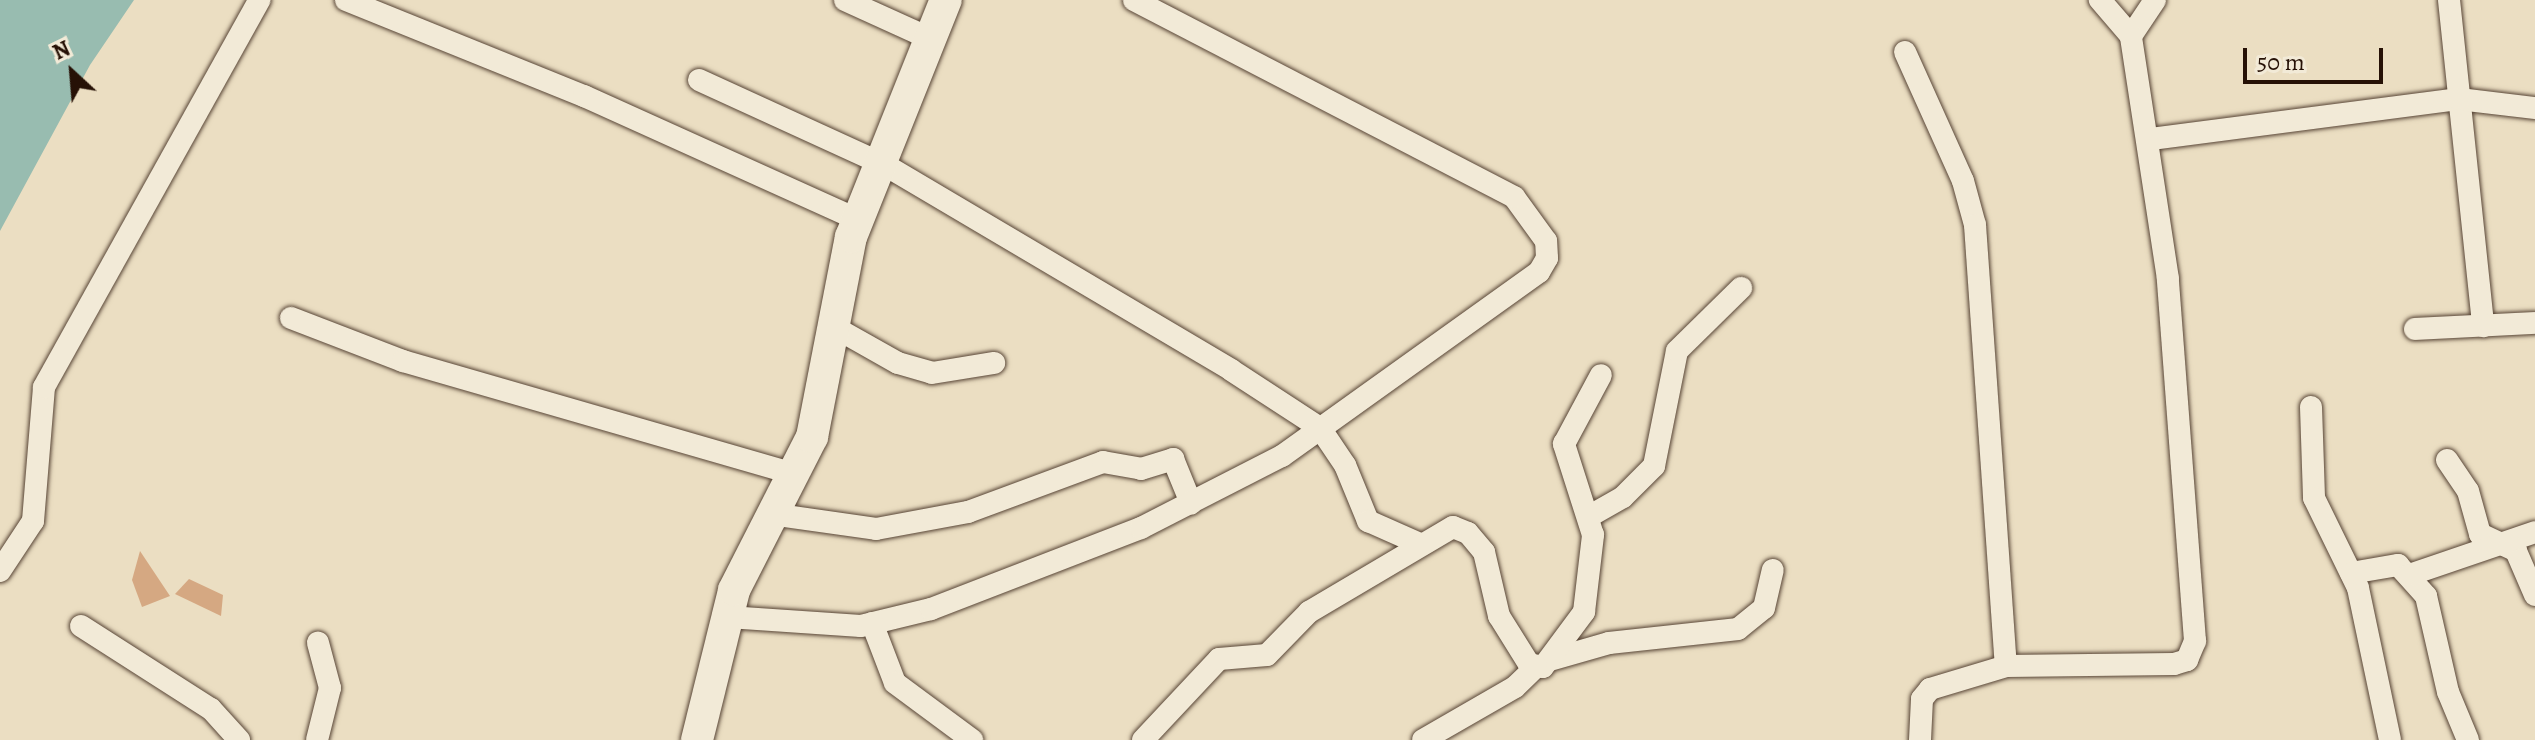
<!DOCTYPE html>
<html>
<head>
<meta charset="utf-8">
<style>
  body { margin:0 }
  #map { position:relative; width:2535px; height:740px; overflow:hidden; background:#ebdec2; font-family:Alegreya,serif }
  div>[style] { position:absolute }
  .water>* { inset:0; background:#98bcb0 }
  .building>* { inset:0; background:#d5a882 }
  .roads { filter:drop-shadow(0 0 2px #574435) drop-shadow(0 0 2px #574435) }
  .street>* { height:22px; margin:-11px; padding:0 11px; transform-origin:11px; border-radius:11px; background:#f2ead7 }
  .secondary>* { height:32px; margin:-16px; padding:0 16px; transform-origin:16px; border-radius:16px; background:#f2ead7 }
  span { translate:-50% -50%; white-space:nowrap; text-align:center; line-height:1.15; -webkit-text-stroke:8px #f2ead7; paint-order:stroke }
  .north { position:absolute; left:32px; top:32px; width:80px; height:80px; -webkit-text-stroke:6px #f2ead7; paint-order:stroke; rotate:334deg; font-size:22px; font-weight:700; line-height:32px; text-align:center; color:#261106 }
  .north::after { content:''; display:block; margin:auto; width:28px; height:36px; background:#261106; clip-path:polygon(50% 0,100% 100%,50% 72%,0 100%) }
  .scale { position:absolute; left:2243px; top:48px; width:140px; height:36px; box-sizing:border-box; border:4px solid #261106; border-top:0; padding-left:10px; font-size:24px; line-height:28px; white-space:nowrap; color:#261106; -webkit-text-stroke:6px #f2ead7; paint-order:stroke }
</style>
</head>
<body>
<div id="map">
  <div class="water">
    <i style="clip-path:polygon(0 0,134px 0,90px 65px,0 231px)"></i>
  </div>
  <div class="building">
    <i style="clip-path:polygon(140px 551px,170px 596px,142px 607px,132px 580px)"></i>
    <i style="clip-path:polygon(189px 579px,223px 595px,221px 616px,175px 594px)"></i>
  </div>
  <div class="roads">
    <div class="street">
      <i style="left:346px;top:0;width:257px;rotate:22deg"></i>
      <i style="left:584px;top:96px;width:302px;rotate:24.3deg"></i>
      <i style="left:845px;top:0;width:97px;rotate:24.4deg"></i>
      <i style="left:2449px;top:0;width:328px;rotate:84deg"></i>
      <i style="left:2131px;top:36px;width:43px;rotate:-56.3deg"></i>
      <i style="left:1905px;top:52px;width:141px;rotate:65.8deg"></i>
      <i style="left:1963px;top:181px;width:46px;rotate:74.7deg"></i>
      <i style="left:1975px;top:225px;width:442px;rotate:86deg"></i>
      <i style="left:2006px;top:666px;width:168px;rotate:-0.7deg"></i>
      <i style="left:2174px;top:664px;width:14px;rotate:-17deg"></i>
      <i style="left:2187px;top:660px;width:21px;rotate:-67deg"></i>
      <i style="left:2195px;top:641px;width:363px;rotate:-94.3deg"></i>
      <i style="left:2168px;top:279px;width:246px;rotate:-98.7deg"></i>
      <i style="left:2131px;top:36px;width:48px;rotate:-130.7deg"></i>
      <i style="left:699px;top:80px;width:205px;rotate:24.6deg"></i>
      <i style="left:885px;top:165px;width:402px;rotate:30.6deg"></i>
      <i style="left:1231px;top:370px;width:106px;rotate:33.1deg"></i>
      <i style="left:1320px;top:428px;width:45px;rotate:56deg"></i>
      <i style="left:1345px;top:465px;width:61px;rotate:67.7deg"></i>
      <i style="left:1368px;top:521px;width:57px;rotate:23.9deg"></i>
      <i style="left:2151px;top:139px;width:311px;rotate:-7.4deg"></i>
      <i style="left:2459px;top:99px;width:77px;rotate:6.8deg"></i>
      <i style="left:291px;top:318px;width:120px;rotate:21deg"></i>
      <i style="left:403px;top:361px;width:408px;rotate:16.1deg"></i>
      <i style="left:834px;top:327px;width:73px;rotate:29.4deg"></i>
      <i style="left:898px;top:363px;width:35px;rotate:16deg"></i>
      <i style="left:932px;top:373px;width:63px;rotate:-9.2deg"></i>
      <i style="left:2415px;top:329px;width:120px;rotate:-2.9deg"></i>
      <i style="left:2311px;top:407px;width:91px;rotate:88.1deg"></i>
      <i style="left:2314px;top:498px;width:100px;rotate:63.9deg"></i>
      <i style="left:2358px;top:588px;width:155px;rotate:78.1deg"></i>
      <i style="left:2447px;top:460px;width:37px;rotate:56deg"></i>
      <i style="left:2468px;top:491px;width:45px;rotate:74.4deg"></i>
      <i style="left:2480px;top:534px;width:40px;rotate:25deg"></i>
      <i style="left:2516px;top:551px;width:48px;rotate:66.6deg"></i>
      <i style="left:771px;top:514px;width:106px;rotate:8.1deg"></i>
      <i style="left:876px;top:529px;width:94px;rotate:-10.5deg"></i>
      <i style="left:968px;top:512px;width:144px;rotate:-20.3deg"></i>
      <i style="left:1103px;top:462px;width:39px;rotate:10deg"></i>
      <i style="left:1141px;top:469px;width:34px;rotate:-17deg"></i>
      <i style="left:1173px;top:459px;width:48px;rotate:67.8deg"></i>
      <i style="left:1588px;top:517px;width:40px;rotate:-29.7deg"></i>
      <i style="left:1623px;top:497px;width:44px;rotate:-45deg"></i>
      <i style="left:1654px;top:466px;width:117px;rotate:-78.7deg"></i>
      <i style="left:1677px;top:351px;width:90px;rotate:-44.5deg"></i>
      <i style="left:0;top:571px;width:60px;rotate:-56.6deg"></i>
      <i style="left:33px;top:521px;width:134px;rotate:-85.3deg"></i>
      <i style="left:44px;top:387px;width:443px;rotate:-60.9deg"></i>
      <i style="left:2351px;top:573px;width:48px;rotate:-9.7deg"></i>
      <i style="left:2398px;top:565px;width:42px;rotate:47.9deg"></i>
      <i style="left:2426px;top:596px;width:98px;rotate:77.1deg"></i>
      <i style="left:2448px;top:692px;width:52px;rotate:67.4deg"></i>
      <i style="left:2409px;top:575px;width:133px;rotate:-18.8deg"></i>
      <i style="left:728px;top:617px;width:133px;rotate:3.9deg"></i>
      <i style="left:861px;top:626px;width:72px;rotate:-13.7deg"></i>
      <i style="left:931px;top:609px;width:225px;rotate:-21.1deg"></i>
      <i style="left:1141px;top:528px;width:158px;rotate:-27.1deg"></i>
      <i style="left:1282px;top:456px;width:316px;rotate:-35.6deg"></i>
      <i style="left:1539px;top:272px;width:16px;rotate:-60deg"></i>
      <i style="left:1547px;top:258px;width:17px;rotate:-93deg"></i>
      <i style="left:1546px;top:241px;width:54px;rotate:-126deg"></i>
      <i style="left:1514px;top:197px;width:428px;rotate:-152.6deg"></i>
      <i style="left:872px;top:623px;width:64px;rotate:69deg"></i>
      <i style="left:895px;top:683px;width:96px;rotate:36.5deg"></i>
      <i style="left:81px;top:626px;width:154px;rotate:32.6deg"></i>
      <i style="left:211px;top:709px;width:42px;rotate:47.9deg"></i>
      <i style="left:1550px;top:660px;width:61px;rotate:-16.1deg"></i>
      <i style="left:1609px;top:643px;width:130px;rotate:-6.2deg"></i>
      <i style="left:1738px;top:629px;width:33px;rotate:-39deg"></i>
      <i style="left:1764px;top:608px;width:39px;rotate:-77deg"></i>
      <i style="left:317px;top:740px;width:54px;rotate:-76deg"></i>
      <i style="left:330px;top:688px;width:47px;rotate:-104.9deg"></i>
      <i style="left:1143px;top:740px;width:111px;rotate:-46.8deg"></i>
      <i style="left:1219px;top:659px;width:48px;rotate:-4.8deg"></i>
      <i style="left:1267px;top:655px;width:60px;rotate:-45.7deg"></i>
      <i style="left:1309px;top:612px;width:167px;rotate:-30.6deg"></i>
      <i style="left:1453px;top:527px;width:16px;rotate:22deg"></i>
      <i style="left:1468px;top:533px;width:25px;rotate:50deg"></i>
      <i style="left:1484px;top:552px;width:66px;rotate:76.8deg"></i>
      <i style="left:1499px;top:616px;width:57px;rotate:58deg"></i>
      <i style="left:1529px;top:664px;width:14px;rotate:12deg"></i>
      <i style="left:1543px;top:667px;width:69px;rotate:-53.3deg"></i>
      <i style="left:1584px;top:612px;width:78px;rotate:-83.3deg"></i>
      <i style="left:1593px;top:535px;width:96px;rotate:-107.7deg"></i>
      <i style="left:1564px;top:444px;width:78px;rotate:-61.8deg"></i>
      <i style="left:1423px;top:740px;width:106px;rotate:-29.9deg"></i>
      <i style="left:1515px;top:687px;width:29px;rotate:-44deg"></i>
      <i style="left:1920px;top:740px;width:41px;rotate:-87.2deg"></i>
      <i style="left:1922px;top:699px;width:13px;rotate:-51deg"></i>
      <i style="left:1930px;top:689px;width:79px;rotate:-16.8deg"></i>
    </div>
    <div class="secondary">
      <i style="left:697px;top:740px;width:154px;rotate:-76.1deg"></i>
      <i style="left:734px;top:590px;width:172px;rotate:-63deg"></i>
      <i style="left:812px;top:437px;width:204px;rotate:-79deg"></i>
      <i style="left:851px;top:237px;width:255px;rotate:-68.2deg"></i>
    </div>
  </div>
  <div class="north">N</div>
  <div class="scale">50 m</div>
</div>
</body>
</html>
